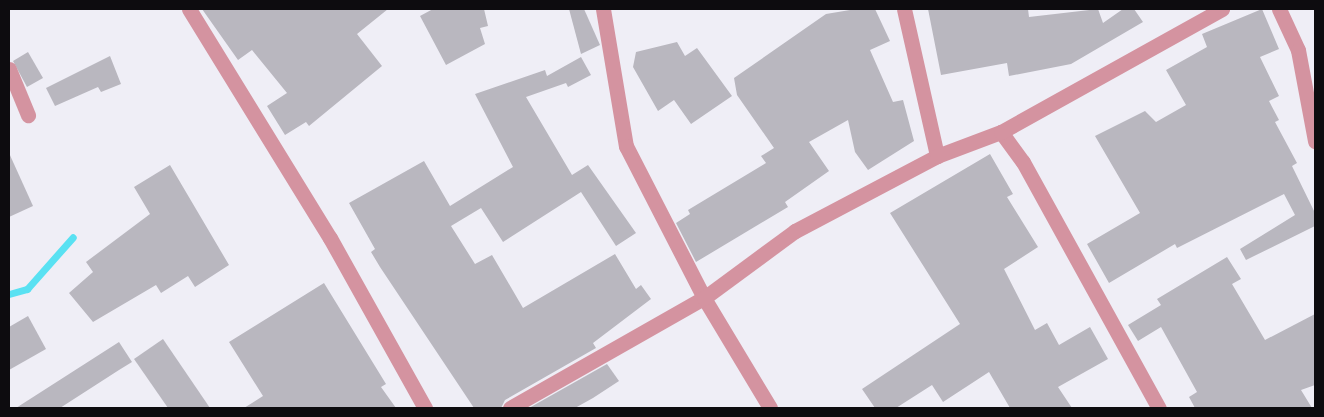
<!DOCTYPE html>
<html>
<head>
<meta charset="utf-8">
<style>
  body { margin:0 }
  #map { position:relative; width:1324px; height:417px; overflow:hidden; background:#efeef6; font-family:"PT Sans",sans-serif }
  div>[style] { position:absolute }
  .stream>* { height:7px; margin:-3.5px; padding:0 3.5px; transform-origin:3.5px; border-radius:3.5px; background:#59e1f2 }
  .building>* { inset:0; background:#b9b7bf }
  .minor>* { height:15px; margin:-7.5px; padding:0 7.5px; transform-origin:7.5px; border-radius:7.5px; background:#d493a0 }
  span { translate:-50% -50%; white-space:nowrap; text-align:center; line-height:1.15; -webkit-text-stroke:4px #fff; paint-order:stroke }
  .frame { position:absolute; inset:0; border:10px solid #0d0c0f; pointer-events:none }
</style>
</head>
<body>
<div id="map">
  <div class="stream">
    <i style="left:9px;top:294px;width:19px;rotate:-16deg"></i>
    <i style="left:27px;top:289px;width:69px;rotate:-48.5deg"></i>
  </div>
  <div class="building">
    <i style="clip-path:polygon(202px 9px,388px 9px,357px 34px,382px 66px,309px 126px,306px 122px,285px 135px,267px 106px,287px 93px,252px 50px,238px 60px)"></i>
    <i style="clip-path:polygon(433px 9px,484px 9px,488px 26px,480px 28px,485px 44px,446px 65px,420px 16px)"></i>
    <i style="clip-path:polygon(569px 9px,584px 9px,600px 45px,581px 54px)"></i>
    <i style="clip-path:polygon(856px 9px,875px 9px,890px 41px,870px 50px,893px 102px,903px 100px,914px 141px,868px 170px,855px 152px,848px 120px,809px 142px,829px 171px,785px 202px,788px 207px,696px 262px,676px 223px,690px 214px,688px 210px,766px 163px,761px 156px,774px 148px,737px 95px,734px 78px,826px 14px)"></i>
    <i style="clip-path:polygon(928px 9px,1028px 9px,1029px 17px,1098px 9px,1103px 23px,1123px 9px,1134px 9px,1143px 22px,1071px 64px,1009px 76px,1007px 63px,941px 75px)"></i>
    <i style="clip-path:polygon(1262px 9px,1279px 49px,1260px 57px,1279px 96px,1269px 101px,1279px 120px,1275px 122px,1297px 163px,1292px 166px,1315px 213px,1315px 226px,1246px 260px,1240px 249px,1295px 215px,1284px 194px,1177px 248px,1175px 244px,1109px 283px,1087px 244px,1140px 213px,1095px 136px,1145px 111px,1156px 122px,1186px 105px,1166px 70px,1207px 47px,1202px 34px)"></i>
    <i style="clip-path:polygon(677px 42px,685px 56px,697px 48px,732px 96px,691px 124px,674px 100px,658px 111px,633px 67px,636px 52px)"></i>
    <i style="clip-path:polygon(28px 52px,43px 78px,27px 87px,13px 61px)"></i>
    <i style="clip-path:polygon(110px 56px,121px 84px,101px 92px,98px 87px,55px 106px,46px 88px)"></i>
    <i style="clip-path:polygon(581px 57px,591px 75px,568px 87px,566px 83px,526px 97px,572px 175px,588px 165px,636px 233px,616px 246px,581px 192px,503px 242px,481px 208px,451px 226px,475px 264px,492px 255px,523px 308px,615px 254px,636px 289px,641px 285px,651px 299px,593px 343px,596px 348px,505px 400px,501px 408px,474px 408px,380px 267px,371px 252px,375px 249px,349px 203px,424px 161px,450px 206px,513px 167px,475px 94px,545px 70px,547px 76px)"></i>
    <i style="clip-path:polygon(9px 153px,33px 206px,9px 217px)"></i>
    <i style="clip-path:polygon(990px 154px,1013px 194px,1007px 197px,1038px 247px,1004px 269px,1035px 330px,1047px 323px,1059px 345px,1090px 327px,1108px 359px,1058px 387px,1072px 408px,1010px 408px,989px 372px,943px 402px,932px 385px,896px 408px,875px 408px,862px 389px,960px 324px,890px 213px)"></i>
    <i style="clip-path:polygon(170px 165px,229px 265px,195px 287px,188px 276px,161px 293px,156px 285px,93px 322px,69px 293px,93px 272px,86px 262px,150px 214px,134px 187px)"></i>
    <i style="clip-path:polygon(1227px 257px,1241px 279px,1232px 284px,1265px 340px,1315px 314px,1315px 385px,1301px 390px,1312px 408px,1195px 408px,1189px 397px,1197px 392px,1161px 327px,1138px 341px,1128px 325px,1161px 305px,1157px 299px)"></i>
    <i style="clip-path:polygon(324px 283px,386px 384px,381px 387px,396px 408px,244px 408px,263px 396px,229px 342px)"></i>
    <i style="clip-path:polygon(28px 316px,46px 349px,9px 370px,9px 327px)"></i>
    <i style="clip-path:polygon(163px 339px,210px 408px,168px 408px,134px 359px)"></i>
    <i style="clip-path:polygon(119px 342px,132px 362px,119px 370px,60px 408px,16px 408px)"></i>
    <i style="clip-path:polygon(607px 364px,619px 381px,593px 398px,575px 408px,529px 408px)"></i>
  </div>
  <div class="minor">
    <i style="left:189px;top:9px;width:269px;rotate:58.4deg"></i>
    <i style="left:330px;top:238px;width:195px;rotate:60.8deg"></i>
    <i style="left:603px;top:9px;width:139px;rotate:80.5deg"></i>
    <i style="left:626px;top:146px;width:171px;rotate:62.8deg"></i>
    <i style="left:704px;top:298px;width:128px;rotate:59deg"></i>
    <i style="left:904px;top:9px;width:151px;rotate:77.3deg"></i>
    <i style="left:1279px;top:9px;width:45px;rotate:65.1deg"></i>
    <i style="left:1298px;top:50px;width:93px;rotate:79.4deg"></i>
    <i style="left:9px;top:69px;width:50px;rotate:67.6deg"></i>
    <i style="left:1001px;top:132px;width:37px;rotate:54deg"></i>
    <i style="left:1023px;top:162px;width:281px;rotate:61.1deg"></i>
    <i style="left:510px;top:408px;width:223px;rotate:-29.6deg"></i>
    <i style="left:704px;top:298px;width:113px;rotate:-36.4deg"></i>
    <i style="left:795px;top:231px;width:161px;rotate:-27.8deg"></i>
    <i style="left:937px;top:156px;width:68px;rotate:-20.6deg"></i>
    <i style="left:1001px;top:132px;width:253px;rotate:-29.1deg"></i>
  </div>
  <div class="frame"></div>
</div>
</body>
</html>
